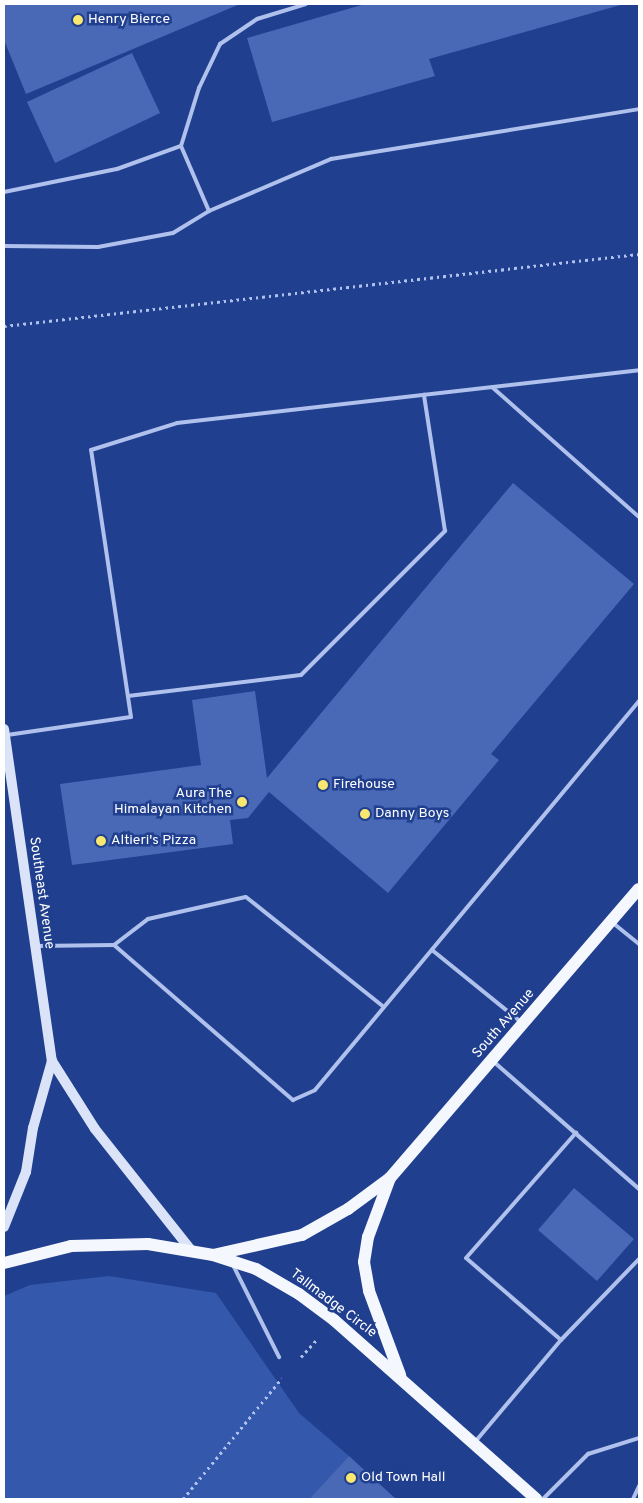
<!DOCTYPE html>
<html>
<head>
<meta charset="utf-8">
<style>
  body { margin:0 }
  #map { position:relative; width:643px; height:1503px; overflow:hidden; background:#203f8e; font-family:Overpass,sans-serif }
  div>[style] { position:absolute }
  .green>* { inset:0; background:#3458ac }
  .building>* { inset:0; background:#4969b6 }
  .path>* { height:3px; margin-top:-1.5px; transform-origin:0; background:repeating-linear-gradient(90deg,#afc1ec 0 2.5px,transparent 0 6.5px) }
  .lane>* { height:4px; margin:-2px; padding:0 2px; transform-origin:2px; border-radius:2px; background:#afc1ec }
  .secondary>* { height:10px; margin:-5px; padding:0 5px; transform-origin:5px; border-radius:5px; background:#dbe3f9 }
  .primary>* { height:12px; margin:-6px; padding:0 6px; transform-origin:6px; border-radius:6px; background:#f5f7ff }
  .dots>* { width:14px; height:14px; translate:-50% -50%; box-sizing:border-box; border:2px solid #203f8e; border-radius:50% }
  span { translate:-50% -50%; white-space:nowrap; text-align:center; line-height:1.15; -webkit-text-stroke:5px #203f8e; paint-order:stroke }
  .poi-label { font-size:14px; color:#fff }
  .left { translate:0 -50%; text-align:left }
  .right { translate:-100% -50%; text-align:right }
  .street-label { font-size:14px; color:#fff }
  .frame { position:absolute; inset:0; border:5px solid #fff; pointer-events:none }
</style>
</head>
<body>
<div id="map">
  <div class="green">
    <i style="clip-path:polygon(109px 1276px,216px 1293px,299px 1413px,349px 1456px,309px 1499px,4px 1499px,4px 1296px,30px 1285px)"></i>
  </div>
  <div class="building">
    <i style="clip-path:polygon(4px 4px,240px 4px,26px 94px,4px 40px)"></i>
    <i style="clip-path:polygon(365px 4px,624px 4px,429px 59px,435px 76px,272px 122px,247px 38px)"></i>
    <i style="clip-path:polygon(132px 53px,160px 113px,55px 163px,27px 102px)"></i>
    <i style="clip-path:polygon(513px 483px,634px 584px,491px 754px,499px 760px,388px 893px,269px 792px,248px 818px,230px 820px,233px 844px,72px 865px,60px 784px,201px 765px,192px 700px,255px 691px,267px 778px)"></i>
    <i style="clip-path:polygon(574px 1188px,634px 1239px,597px 1281px,538px 1230px)"></i>
    <i style="clip-path:polygon(349px 1456px,396px 1499px,309px 1499px)"></i>
  </div>
  <div class="path">
    <i style="left:4px;top:326px;width:639px;rotate:-6.47deg"></i>
    <i style="left:301px;top:1357px;width:24px;rotate:-48deg"></i>
    <i style="left:183px;top:1499px;width:156px;rotate:-50.7deg"></i>
  </div>
  <div class="lane">
    <i style="left:181px;top:146px;width:71px;rotate:66.7deg"></i>
    <i style="left:4px;top:192px;width:115px;rotate:-11.5deg"></i>
    <i style="left:117px;top:169px;width:68px;rotate:-19.8deg"></i>
    <i style="left:181px;top:146px;width:61px;rotate:-72.8deg"></i>
    <i style="left:199px;top:88px;width:49px;rotate:-64.5deg"></i>
    <i style="left:220px;top:44px;width:45px;rotate:-34deg"></i>
    <i style="left:257px;top:19px;width:51px;rotate:-17deg"></i>
    <i style="left:4px;top:246px;width:94px;rotate:0.6deg"></i>
    <i style="left:98px;top:247px;width:76px;rotate:-10.6deg"></i>
    <i style="left:173px;top:233px;width:42px;rotate:-31.4deg"></i>
    <i style="left:209px;top:211px;width:133px;rotate:-23.1deg"></i>
    <i style="left:331px;top:159px;width:312px;rotate:-9.2deg"></i>
    <i style="left:492px;top:387px;width:196px;rotate:41.5deg"></i>
    <i style="left:128px;top:696px;width:174px;rotate:-6.9deg"></i>
    <i style="left:301px;top:675px;width:204px;rotate:-45deg"></i>
    <i style="left:445px;top:531px;width:138px;rotate:-98.8deg"></i>
    <i style="left:7px;top:735px;width:125px;rotate:-8.3deg"></i>
    <i style="left:131px;top:717px;width:270px;rotate:-98.5deg"></i>
    <i style="left:91px;top:450px;width:90px;rotate:-17.4deg"></i>
    <i style="left:177px;top:423px;width:465px;rotate:-6.5deg"></i>
    <i style="left:613px;top:923px;width:33px;rotate:39deg"></i>
    <i style="left:114px;top:945px;width:237px;rotate:40.9deg"></i>
    <i style="left:293px;top:1100px;width:24px;rotate:-24deg"></i>
    <i style="left:315px;top:1090px;width:506px;rotate:-50.21deg"></i>
    <i style="left:36px;top:946px;width:78px;rotate:-0.7deg"></i>
    <i style="left:114px;top:945px;width:43px;rotate:-37.4deg"></i>
    <i style="left:148px;top:919px;width:100px;rotate:-12.7deg"></i>
    <i style="left:246px;top:897px;width:176px;rotate:38.6deg"></i>
    <i style="left:432px;top:950px;width:114px;rotate:39deg"></i>
    <i style="left:494px;top:1062px;width:193px;rotate:41.2deg"></i>
    <i style="left:233px;top:1265px;width:103px;rotate:63.4deg"></i>
    <i style="left:561px;top:1340px;width:125px;rotate:-139.2deg"></i>
    <i style="left:466px;top:1258px;width:167px;rotate:-48.7deg"></i>
    <i style="left:475px;top:1442px;width:133px;rotate:-49.9deg"></i>
    <i style="left:561px;top:1340px;width:112px;rotate:-46.1deg"></i>
    <i style="left:543px;top:1499px;width:64px;rotate:-45deg"></i>
    <i style="left:588px;top:1454px;width:53px;rotate:-17.4deg"></i>
    <i style="left:633px;top:1499px;width:14px;rotate:-65deg"></i>
  </div>
  <div class="secondary">
    <i style="left:4px;top:729px;width:335px;rotate:81.8deg"></i>
    <i style="left:52px;top:1061px;width:80px;rotate:57.7deg"></i>
    <i style="left:95px;top:1129px;width:154px;rotate:51.6deg"></i>
    <i style="left:4px;top:1227px;width:59px;rotate:-68.2deg"></i>
    <i style="left:26px;top:1172px;width:45px;rotate:-81deg"></i>
    <i style="left:33px;top:1128px;width:70px;rotate:-74.2deg"></i>
  </div>
  <div class="primary">
    <i style="left:390px;top:1178px;width:63px;rotate:110.4deg"></i>
    <i style="left:368px;top:1237px;width:25px;rotate:99deg"></i>
    <i style="left:364px;top:1262px;width:29px;rotate:80deg"></i>
    <i style="left:369px;top:1291px;width:90px;rotate:69.7deg"></i>
    <i style="left:213px;top:1255px;width:91px;rotate:-12.7deg"></i>
    <i style="left:302px;top:1235px;width:53px;rotate:-29.5deg"></i>
    <i style="left:348px;top:1209px;width:52px;rotate:-36.4deg"></i>
    <i style="left:390px;top:1178px;width:381px;rotate:-49.3deg"></i>
    <i style="left:4px;top:1263px;width:69px;rotate:-14.2deg"></i>
    <i style="left:71px;top:1246px;width:77px;rotate:-1.5deg"></i>
    <i style="left:148px;top:1244px;width:66px;rotate:9.6deg"></i>
    <i style="left:213px;top:1255px;width:45px;rotate:18deg"></i>
    <i style="left:256px;top:1269px;width:50px;rotate:30.2deg"></i>
    <i style="left:299px;top:1294px;width:44px;rotate:36.6deg"></i>
    <i style="left:334px;top:1320px;width:270px;rotate:41.5deg"></i>
  </div>
  <div class="dots">
    <i style="left:78px;top:20px;background:#fae770"></i>
    <i style="left:323px;top:785px;background:#fae770"></i>
    <i style="left:242px;top:802px;background:#fae770"></i>
    <i style="left:365px;top:814px;background:#fae770"></i>
    <i style="left:101px;top:841px;background:#fae770"></i>
    <i style="left:351px;top:1478px;background:#fae770"></i>
  </div>
  <div class="poi-label">
    <span class="left" style="left:88px;top:20px">Henry Bierce</span>
    <span class="left" style="left:333px;top:785px">Firehouse</span>
    <span class="right" style="left:232px;top:802px">Aura The<br>Himalayan Kitchen</span>
    <span class="left" style="left:375px;top:814px">Danny Boys</span>
    <span class="left" style="left:111px;top:841px">Altieri's Pizza</span>
    <span class="left" style="left:361px;top:1478px">Old Town Hall</span>
  </div>
  <div class="street-label">
    <span style="left:41px;top:893px;rotate:82deg">Southeast Avenue</span>
    <span style="left:504px;top:1024px;rotate:-49deg">South Avenue</span>
    <span style="left:333px;top:1304px;rotate:37deg">Tallmadge Circle</span>
  </div>
  <div class="frame"></div>
</div>
</body>
</html>
